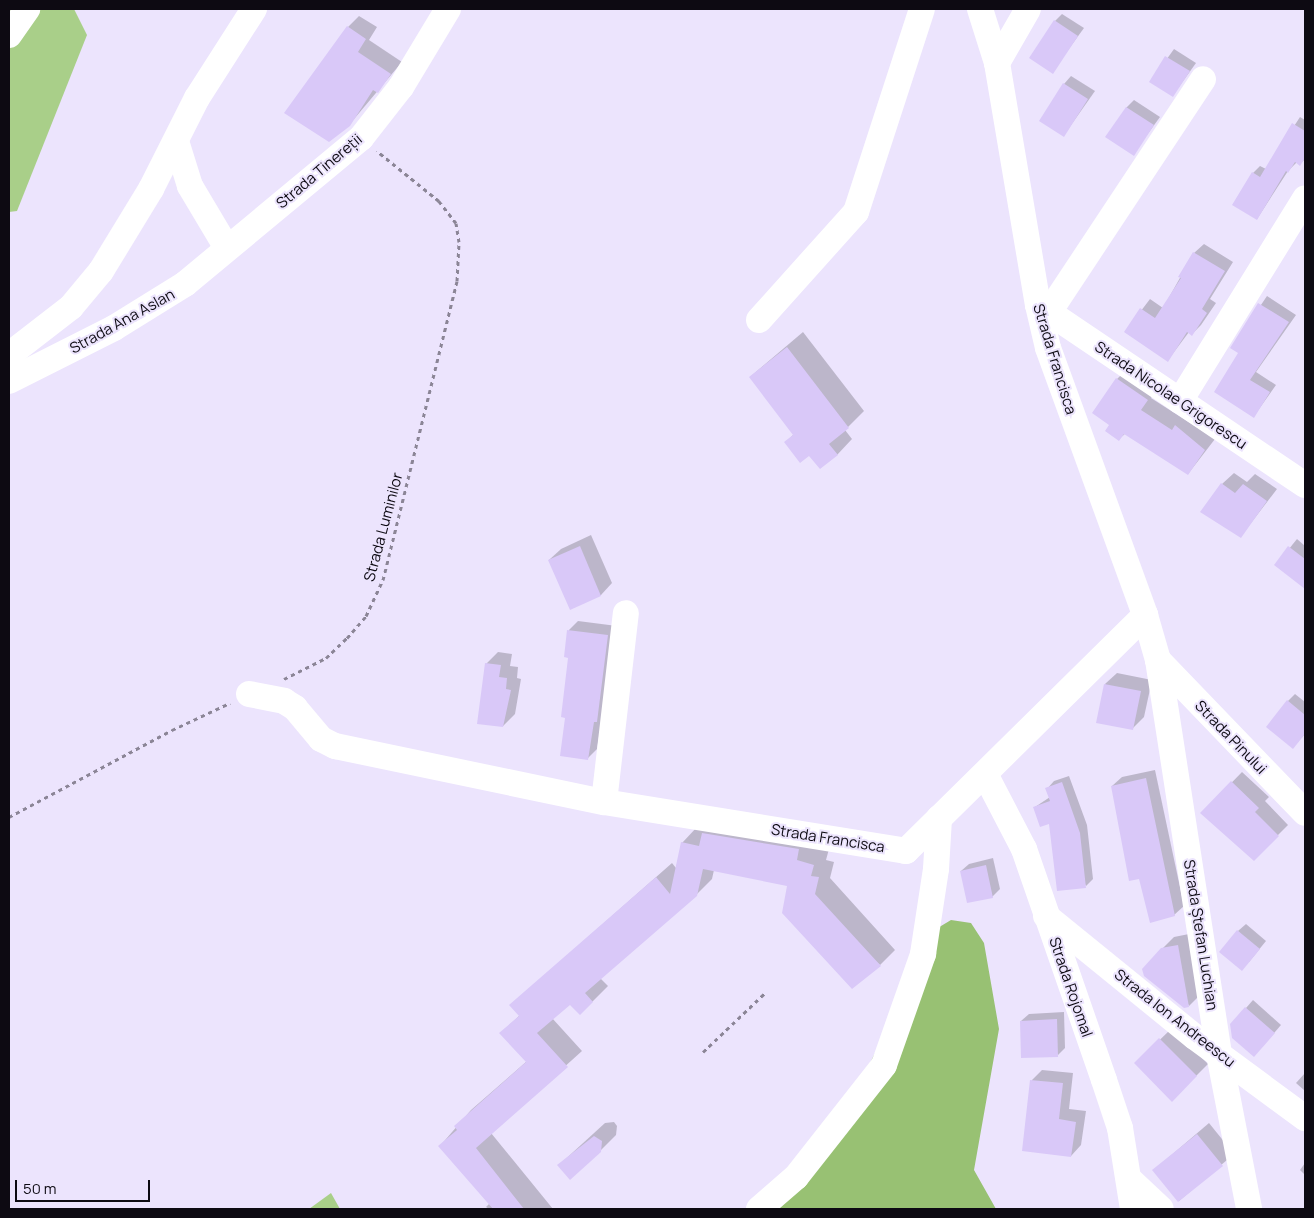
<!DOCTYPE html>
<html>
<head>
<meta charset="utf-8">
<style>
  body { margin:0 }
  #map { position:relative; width:1314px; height:1218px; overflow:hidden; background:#ece4fd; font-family:Manrope,sans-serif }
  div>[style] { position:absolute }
  .green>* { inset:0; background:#a9cf89 }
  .forest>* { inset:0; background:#98c173 }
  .shadow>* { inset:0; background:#0003 }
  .building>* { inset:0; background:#d9c8f8 }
  .path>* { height:3px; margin-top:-1.5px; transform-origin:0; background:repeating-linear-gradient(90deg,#8b8596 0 4px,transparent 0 8px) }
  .minor>* { height:26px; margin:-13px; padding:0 13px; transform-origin:13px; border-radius:13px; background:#fff }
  span { translate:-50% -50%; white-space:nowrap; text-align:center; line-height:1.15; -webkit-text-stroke:4px #ece4fd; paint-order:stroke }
  .street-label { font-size:15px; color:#0d0a12 }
  .frame { position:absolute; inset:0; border:10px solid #0d0a12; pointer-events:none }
  .scale { position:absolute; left:15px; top:1180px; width:135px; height:22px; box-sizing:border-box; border:2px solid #0d0a12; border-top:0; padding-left:6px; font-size:15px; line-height:18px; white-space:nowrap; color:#0d0a12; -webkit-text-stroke:4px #ece4fd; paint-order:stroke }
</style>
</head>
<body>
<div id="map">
  <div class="green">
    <i style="clip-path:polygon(9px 9px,74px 9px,87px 35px,17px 211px,9px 212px)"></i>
    <i style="clip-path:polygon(331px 1193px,340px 1209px,309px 1209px)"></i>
  </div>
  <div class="forest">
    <i style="clip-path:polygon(951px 920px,971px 923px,984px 943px,999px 1029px,974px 1170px,996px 1209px,748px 1209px,851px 1102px,936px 929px)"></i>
  </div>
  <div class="shadow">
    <i style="clip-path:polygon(1062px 14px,1084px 28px,1052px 72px,1055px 21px)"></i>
    <i style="clip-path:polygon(359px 16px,377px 27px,369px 40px,402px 62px,349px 125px,348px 27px)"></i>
    <i style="clip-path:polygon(1174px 49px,1196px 63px,1173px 95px,1151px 81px)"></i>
    <i style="clip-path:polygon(1071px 76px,1095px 91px,1064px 135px,1064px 84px)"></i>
    <i style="clip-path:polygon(1134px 100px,1160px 117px,1133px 154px,1126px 108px)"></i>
    <i style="clip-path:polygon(1300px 117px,1305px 120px,1305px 159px,1300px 164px,1297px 162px,1288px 171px,1257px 219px,1253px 173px,1260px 166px,1266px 169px)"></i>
    <i style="clip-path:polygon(1204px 244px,1233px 262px,1210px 299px,1216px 303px,1201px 325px,1192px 334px,1189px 332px,1168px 360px,1125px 332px,1150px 299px,1163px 308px,1194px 253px)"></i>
    <i style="clip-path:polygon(1267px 296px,1296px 315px,1256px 372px,1276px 385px,1254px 416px,1240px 353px,1232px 348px)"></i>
    <i style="clip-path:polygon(803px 332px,864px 411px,845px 430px,852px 439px,837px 455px,810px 454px,786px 442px,794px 434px,750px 377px)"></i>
    <i style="clip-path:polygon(1128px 368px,1158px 388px,1151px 398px,1215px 439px,1188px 474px,1126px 433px,1119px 439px,1111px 425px,1117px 379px)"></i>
    <i style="clip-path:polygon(1234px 473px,1247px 482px,1255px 474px,1277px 489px,1241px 536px,1222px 484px)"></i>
    <i style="clip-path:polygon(591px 535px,612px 583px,601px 595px,570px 608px,549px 560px,561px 549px)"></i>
    <i style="clip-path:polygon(1297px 539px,1305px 546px,1305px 587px,1276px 565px)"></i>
    <i style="clip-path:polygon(578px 621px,617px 626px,597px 749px,588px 758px,567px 717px,569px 630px)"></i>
    <i style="clip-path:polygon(498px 652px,512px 654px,510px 666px,518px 667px,517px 678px,521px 679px,515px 714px,503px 726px,486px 664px)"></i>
    <i style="clip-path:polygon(1117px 673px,1152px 680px,1144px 717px,1132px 729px,1105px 684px)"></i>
    <i style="clip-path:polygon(1295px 694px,1305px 702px,1305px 734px,1293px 747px,1288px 701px)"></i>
    <i style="clip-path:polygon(1155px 770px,1184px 906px,1174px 915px,1140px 877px,1112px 786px,1122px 777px)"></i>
    <i style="clip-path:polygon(1242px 772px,1269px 797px,1265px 801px,1288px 825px,1254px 859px,1202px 813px)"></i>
    <i style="clip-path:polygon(1069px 776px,1087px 825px,1093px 879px,1086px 886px,1050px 822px,1035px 807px,1050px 797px,1047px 789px,1054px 781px)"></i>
    <i style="clip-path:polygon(697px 827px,829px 849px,826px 860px,834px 862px,830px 878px,895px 950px,880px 965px,788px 885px,714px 870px,712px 879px,696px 895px,600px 978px,608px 986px,593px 1001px,580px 1013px,571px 1003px,552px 1018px,582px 1051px,491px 1133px,553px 1209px,489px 1209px,486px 1207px,490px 1203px,440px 1146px,471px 1110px,527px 1061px,501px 1033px,520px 1015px,511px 1005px,672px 863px,676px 868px,682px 843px)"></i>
    <i style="clip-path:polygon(993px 858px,1000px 889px,992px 897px,961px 871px,969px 864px)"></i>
    <i style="clip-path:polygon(1246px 924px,1266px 941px,1249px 962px,1238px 931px)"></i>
    <i style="clip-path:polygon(1189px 934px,1200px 995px,1189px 1006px,1162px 949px,1174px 937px)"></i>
    <i style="clip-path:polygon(1253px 1000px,1281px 1025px,1261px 1048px,1246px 1008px)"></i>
    <i style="clip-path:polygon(1064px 1012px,1065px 1048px,1058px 1055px,1021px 1021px,1029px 1014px)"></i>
    <i style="clip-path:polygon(1172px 1028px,1208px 1064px,1172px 1100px,1136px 1063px)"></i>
    <i style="clip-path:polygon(1042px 1070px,1073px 1073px,1069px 1109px,1086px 1111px,1081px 1145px,1071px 1156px,1024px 1150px,1032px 1080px)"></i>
    <i style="clip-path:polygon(1305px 1073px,1305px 1091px,1296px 1083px)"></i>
    <i style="clip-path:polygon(614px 1122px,617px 1126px,616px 1135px,600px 1151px,559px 1165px,605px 1123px)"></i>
    <i style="clip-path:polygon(1209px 1123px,1234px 1154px,1179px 1201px,1154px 1170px)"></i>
    <i style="clip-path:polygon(1305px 1163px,1305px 1175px,1300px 1170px)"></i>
  </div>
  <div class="building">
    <i style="clip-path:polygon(1054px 20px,1078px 36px,1053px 74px,1029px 58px)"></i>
    <i style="clip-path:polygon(347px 26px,366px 39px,358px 52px,391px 74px,378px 93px,373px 90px,350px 126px,329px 142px,284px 113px)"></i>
    <i style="clip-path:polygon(1165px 56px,1190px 71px,1173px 97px,1149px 82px)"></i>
    <i style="clip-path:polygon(1063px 83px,1088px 99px,1064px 137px,1039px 121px)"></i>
    <i style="clip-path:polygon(1126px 107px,1154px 125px,1134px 156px,1105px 137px)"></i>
    <i style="clip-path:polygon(1292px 123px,1305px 131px,1305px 158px,1300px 166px,1295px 162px,1288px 173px,1286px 171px,1257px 220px,1232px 205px,1252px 172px,1260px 177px)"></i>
    <i style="clip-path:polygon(1193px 252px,1225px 271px,1202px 309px,1207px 313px,1192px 336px,1187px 332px,1168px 362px,1124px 332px,1140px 308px,1155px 318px,1181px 278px,1178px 277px)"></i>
    <i style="clip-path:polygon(1258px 303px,1289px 322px,1250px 380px,1270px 392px,1254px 418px,1214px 392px,1238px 353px,1230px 348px)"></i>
    <i style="clip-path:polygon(787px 347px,849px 428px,829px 444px,838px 455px,820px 469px,809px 456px,800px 463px,784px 442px,793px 435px,749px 377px)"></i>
    <i style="clip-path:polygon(1116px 378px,1148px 400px,1141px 410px,1172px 430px,1175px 425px,1205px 450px,1188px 475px,1124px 434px,1119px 441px,1105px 431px,1109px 425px,1092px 413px)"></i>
    <i style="clip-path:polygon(1221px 483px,1235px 493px,1243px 484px,1267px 501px,1241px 538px,1200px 512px)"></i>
    <i style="clip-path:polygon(580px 546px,601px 596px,570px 610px,548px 560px)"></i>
    <i style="clip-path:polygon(1288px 546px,1305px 559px,1305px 589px,1274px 565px)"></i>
    <i style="clip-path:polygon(567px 630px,608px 635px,597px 722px,594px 722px,588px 760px,560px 756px,565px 718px,561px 717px,568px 658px,564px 657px)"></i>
    <i style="clip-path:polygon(485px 663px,501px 665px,499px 677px,507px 678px,506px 689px,511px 690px,503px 727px,477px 724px)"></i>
    <i style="clip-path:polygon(1104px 684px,1141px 691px,1133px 730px,1096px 723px)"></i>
    <i style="clip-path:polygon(1287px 700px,1305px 715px,1305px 734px,1293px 749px,1266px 727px)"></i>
    <i style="clip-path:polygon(1146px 778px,1175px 916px,1150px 923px,1139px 879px,1129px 881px,1111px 786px)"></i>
    <i style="clip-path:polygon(1231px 781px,1259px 808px,1255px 812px,1279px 836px,1254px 861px,1200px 813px)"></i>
    <i style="clip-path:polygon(1062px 782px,1080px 833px,1086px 888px,1057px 891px,1049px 824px,1040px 827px,1033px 807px,1050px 801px,1045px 788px)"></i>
    <i style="clip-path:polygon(702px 833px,799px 849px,797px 860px,814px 865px,811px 876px,819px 877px,815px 894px,881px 966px,852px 989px,782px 913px,787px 886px,703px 869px,697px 896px,585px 993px,593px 1002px,580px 1015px,570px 1005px,537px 1033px,568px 1067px,476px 1148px,524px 1209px,493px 1209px,438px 1146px,457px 1130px,454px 1126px,526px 1062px,499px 1033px,519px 1016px,509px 1005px,656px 877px,670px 894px,681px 842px,699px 846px)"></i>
    <i style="clip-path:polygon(986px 865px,993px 898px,967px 903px,960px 871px)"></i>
    <i style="clip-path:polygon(1237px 930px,1260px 949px,1242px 971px,1219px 952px)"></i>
    <i style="clip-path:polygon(1178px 945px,1189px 1007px,1184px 1008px,1144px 976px,1142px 969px,1161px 948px)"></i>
    <i style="clip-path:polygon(1245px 1007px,1275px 1033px,1254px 1057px,1232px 1038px,1230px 1024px)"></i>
    <i style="clip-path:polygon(1057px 1019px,1058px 1057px,1021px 1058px,1020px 1021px)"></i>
    <i style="clip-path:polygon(1159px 1038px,1197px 1076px,1172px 1102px,1134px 1063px)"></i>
    <i style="clip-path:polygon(1030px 1080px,1063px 1083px,1059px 1119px,1076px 1122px,1071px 1157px,1022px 1151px)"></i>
    <i style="clip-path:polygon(1197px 1134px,1223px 1166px,1178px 1202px,1152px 1170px)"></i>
    <i style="clip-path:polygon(594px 1136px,602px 1141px,601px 1152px,570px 1180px,557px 1165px)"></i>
  </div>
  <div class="path">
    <i style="left:284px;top:679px;width:47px;rotate:-26.6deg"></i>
    <i style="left:326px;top:658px;width:29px;rotate:-44deg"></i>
    <i style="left:347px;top:638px;width:29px;rotate:-49deg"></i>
    <i style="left:366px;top:616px;width:40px;rotate:-65deg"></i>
    <i style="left:383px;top:580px;width:308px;rotate:-76.1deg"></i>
    <i style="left:457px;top:281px;width:39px;rotate:-87deg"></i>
    <i style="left:459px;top:242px;width:19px;rotate:-99deg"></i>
    <i style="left:456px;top:223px;width:28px;rotate:-128deg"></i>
    <i style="left:439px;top:201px;width:80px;rotate:-141.1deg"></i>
    <i style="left:9px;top:817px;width:185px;rotate:-28.1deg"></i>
    <i style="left:172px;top:730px;width:64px;rotate:-25deg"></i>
    <i style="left:703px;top:1052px;width:87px;rotate:-43.6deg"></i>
  </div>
  <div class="minor">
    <i style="left:980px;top:9px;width:57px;rotate:72.5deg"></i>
    <i style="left:997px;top:63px;width:245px;rotate:80.4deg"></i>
    <i style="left:1038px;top:305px;width:44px;rotate:76.9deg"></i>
    <i style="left:1048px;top:348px;width:284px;rotate:70deg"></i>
    <i style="left:1145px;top:615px;width:47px;rotate:73.9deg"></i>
    <i style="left:1158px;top:660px;width:399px;rotate:81.2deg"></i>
    <i style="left:1219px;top:1054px;width:158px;rotate:79deg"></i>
    <i style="left:9px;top:35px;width:32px;rotate:-55deg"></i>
    <i style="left:997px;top:63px;width:62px;rotate:-60.1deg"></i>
    <i style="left:176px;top:141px;width:47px;rotate:72.7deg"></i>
    <i style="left:190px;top:186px;width:72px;rotate:59.2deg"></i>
    <i style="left:1038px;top:305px;width:322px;rotate:34deg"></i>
    <i style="left:1049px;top:312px;width:279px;rotate:-56.5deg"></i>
    <i style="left:759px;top:320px;width:145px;rotate:-48.1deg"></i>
    <i style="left:856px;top:212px;width:213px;rotate:-72deg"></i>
    <i style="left:9px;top:355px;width:78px;rotate:-37.7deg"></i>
    <i style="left:71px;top:307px;width:47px;rotate:-50.2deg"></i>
    <i style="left:101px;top:271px;width:96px;rotate:-58.6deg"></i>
    <i style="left:151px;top:189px;width:102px;rotate:-63.2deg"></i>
    <i style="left:197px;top:98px;width:106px;rotate:-57.4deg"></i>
    <i style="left:9px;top:381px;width:118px;rotate:-26.8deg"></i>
    <i style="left:114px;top:328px;width:84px;rotate:-31.8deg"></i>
    <i style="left:185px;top:284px;width:229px;rotate:-39.7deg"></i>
    <i style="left:361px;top:138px;width:65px;rotate:-51.9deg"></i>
    <i style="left:401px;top:87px;width:91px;rotate:-58.9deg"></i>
    <i style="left:1180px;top:401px;width:238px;rotate:-58.3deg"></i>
    <i style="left:1158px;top:660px;width:212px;rotate:46.1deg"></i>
    <i style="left:249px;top:694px;width:36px;rotate:11deg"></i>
    <i style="left:284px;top:701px;width:13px;rotate:32deg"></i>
    <i style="left:295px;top:708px;width:40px;rotate:50deg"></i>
    <i style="left:321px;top:739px;width:16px;rotate:27deg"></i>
    <i style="left:335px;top:746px;width:275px;rotate:11.8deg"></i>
    <i style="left:604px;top:802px;width:306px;rotate:9.2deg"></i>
    <i style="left:906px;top:851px;width:336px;rotate:-44.6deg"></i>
    <i style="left:985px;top:774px;width:85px;rotate:62.5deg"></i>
    <i style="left:1024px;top:849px;width:244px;rotate:70.9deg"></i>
    <i style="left:1104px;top:1080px;width:51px;rotate:71.6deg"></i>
    <i style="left:1120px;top:1128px;width:82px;rotate:80.9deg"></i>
    <i style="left:604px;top:802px;width:190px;rotate:-83.4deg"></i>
    <i style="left:1046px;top:916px;width:192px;rotate:39.1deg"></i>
    <i style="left:1195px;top:1037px;width:137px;rotate:36.4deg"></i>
    <i style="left:1130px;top:1180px;width:42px;rotate:43.1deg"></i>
    <i style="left:759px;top:1209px;width:49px;rotate:-40.9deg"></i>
    <i style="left:796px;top:1177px;width:142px;rotate:-51.8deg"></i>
    <i style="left:884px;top:1065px;width:118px;rotate:-70.6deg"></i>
    <i style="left:923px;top:954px;width:86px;rotate:-81.3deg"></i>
    <i style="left:936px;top:869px;width:51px;rotate:-86.6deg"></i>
  </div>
  <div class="street-label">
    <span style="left:319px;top:171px;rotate:-40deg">Strada Tinereții</span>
    <span style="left:122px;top:321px;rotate:-29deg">Strada Ana Aslan</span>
    <span style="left:1055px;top:359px;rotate:73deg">Strada Francisca</span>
    <span style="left:1171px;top:395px;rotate:34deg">Strada Nicolae Grigorescu</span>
    <span style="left:383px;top:527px;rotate:-75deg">Strada Luminilor</span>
    <span style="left:1231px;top:737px;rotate:46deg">Strada Pinului</span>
    <span style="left:828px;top:838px;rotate:9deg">Strada Francisca</span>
    <span style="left:1201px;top:935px;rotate:81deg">Strada Ștefan Luchian</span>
    <span style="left:1071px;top:987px;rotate:71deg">Strada Rojomal</span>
    <span style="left:1175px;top:1018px;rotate:38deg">Strada Ion Andreescu</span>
  </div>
  <div class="frame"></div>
  <div class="scale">50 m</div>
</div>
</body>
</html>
